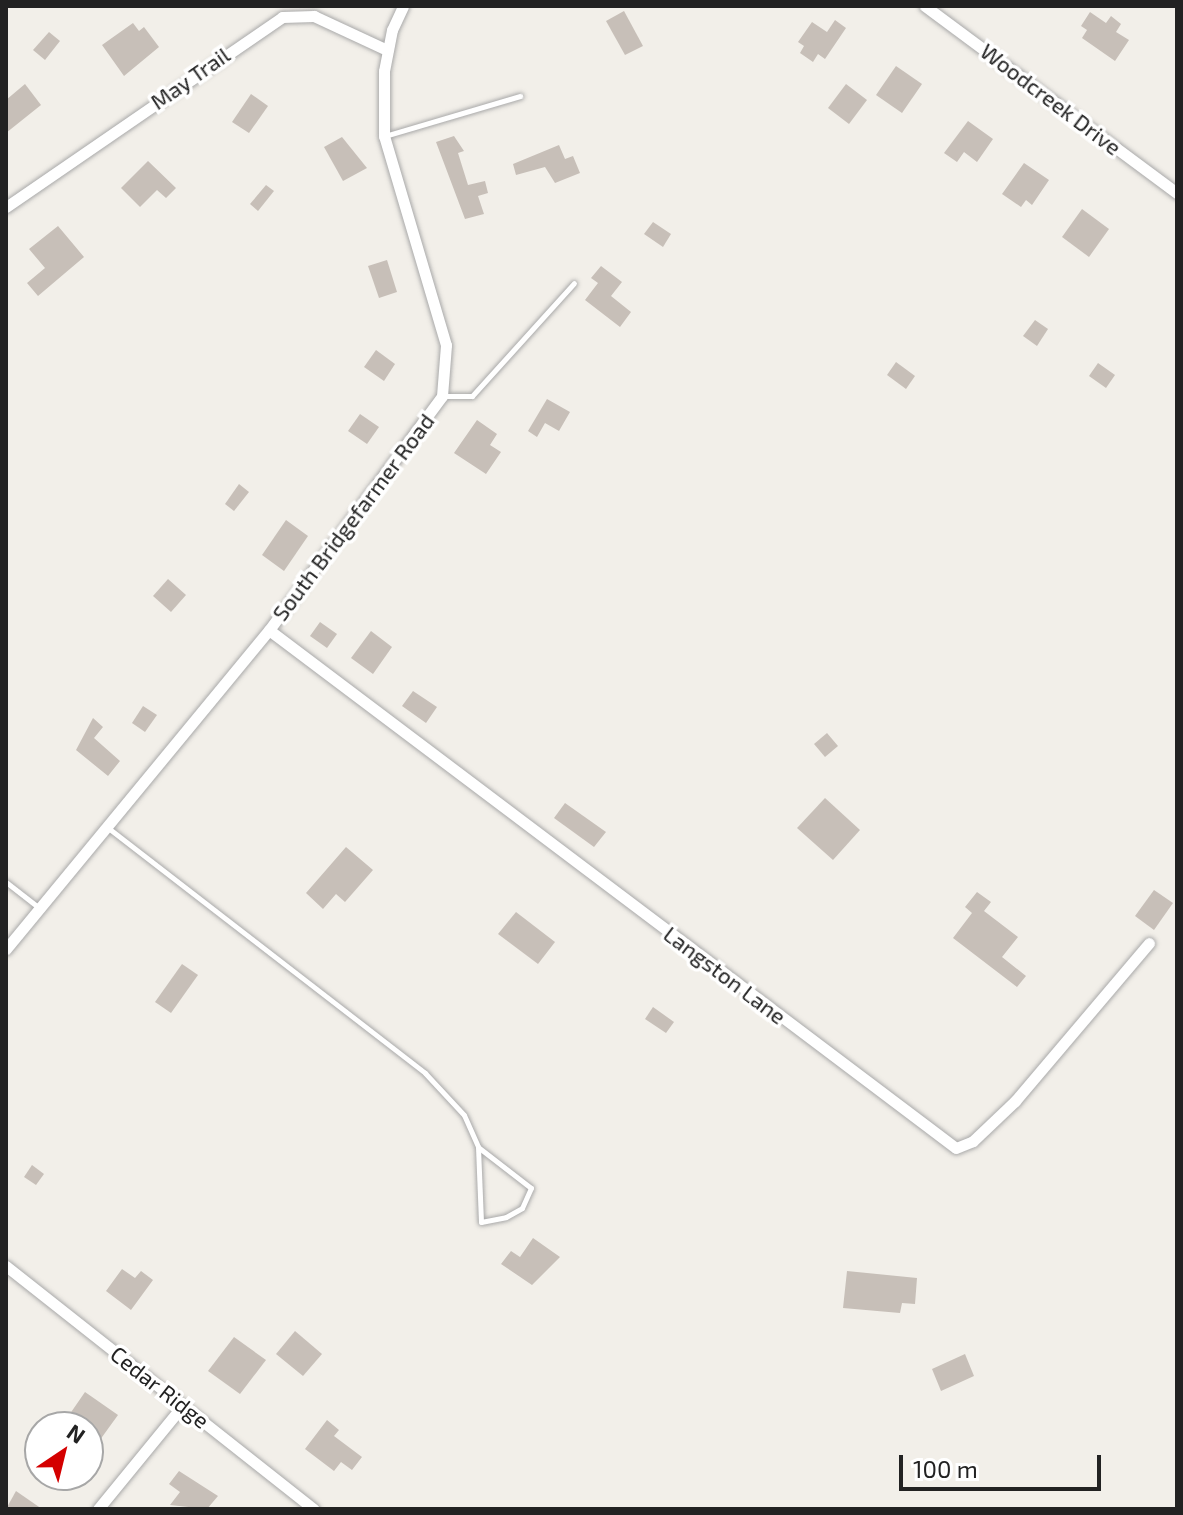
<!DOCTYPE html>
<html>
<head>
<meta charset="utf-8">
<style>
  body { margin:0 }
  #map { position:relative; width:1183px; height:1515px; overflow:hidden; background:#f2efe9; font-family:"Exo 2",sans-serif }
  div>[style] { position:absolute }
  .building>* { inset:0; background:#c7bfb8 }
  .roads { filter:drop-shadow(0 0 2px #a9a9a9) drop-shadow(0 0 2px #a9a9a9) }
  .service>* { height:5px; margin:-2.5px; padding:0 2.5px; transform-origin:2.5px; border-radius:2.5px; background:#fff }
  .minor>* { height:11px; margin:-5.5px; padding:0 5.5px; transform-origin:5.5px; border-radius:5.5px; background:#fff }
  span { translate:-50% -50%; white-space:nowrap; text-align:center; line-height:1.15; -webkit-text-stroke:7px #fff; paint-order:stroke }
  .street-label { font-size:22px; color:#222 }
  .frame { position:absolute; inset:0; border:8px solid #222; pointer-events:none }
  .north { position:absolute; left:24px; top:1411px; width:80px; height:80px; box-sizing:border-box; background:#fff; border:2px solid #a7a7a7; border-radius:50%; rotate:35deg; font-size:22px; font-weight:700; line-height:32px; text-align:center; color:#222 }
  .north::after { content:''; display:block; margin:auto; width:28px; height:36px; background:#d40000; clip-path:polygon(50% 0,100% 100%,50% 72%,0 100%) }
  .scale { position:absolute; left:899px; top:1455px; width:202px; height:36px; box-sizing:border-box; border:4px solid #222; border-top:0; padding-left:10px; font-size:24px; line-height:28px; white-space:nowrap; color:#222; -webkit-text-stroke:6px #fff; paint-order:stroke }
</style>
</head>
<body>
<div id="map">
  <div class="building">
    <i style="clip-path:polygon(624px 11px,643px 46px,625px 55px,606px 21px)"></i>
    <i style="clip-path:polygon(1090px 12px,1106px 23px,1111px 16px,1121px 24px,1116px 32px,1129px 40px,1115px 61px,1082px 38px,1087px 30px,1081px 26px)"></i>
    <i style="clip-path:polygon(835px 20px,846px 28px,825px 59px,818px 54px,813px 62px,800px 53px,804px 46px,798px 42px,812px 22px,827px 32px)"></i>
    <i style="clip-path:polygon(133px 23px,139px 31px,144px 27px,159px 47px,124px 76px,102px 45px)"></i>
    <i style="clip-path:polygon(49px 32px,60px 41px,45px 60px,33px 50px)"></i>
    <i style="clip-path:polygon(896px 66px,922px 84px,902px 113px,876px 95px)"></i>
    <i style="clip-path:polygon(25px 84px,41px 105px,6px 133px,6px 100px)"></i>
    <i style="clip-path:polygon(846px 84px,867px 100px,849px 124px,828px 108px)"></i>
    <i style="clip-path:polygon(251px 94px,268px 106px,249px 133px,232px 122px)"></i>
    <i style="clip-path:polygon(968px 121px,993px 139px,977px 162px,964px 152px,957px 162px,944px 153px)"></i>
    <i style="clip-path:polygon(454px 136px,464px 151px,458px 153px,468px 185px,485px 181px,488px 193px,478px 196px,484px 214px,465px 219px,436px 142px)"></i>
    <i style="clip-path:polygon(342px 137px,367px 168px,343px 181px,324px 147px)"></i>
    <i style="clip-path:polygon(559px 145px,565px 159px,573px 156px,580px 173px,555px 183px,545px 167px,516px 175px,513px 164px)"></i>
    <i style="clip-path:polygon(148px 161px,176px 188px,166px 198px,157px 190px,140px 207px,121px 188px)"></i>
    <i style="clip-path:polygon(1024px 163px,1049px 180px,1032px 205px,1026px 200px,1021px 207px,1002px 194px)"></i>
    <i style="clip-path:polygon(266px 185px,274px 191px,258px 211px,250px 204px)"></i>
    <i style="clip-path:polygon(1082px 209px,1109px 229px,1089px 257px,1062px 237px)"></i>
    <i style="clip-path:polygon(653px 222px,671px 234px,663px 247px,644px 234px)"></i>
    <i style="clip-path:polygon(58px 226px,84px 257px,38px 296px,27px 283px,45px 268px,29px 249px)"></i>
    <i style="clip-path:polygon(387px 260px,397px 292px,379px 298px,368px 266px)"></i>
    <i style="clip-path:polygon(601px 266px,622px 282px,611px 296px,631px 312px,620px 327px,585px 300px,598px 283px,591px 278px)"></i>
    <i style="clip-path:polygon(1035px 320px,1048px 329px,1037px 346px,1023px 336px)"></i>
    <i style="clip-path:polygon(376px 350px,395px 364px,384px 381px,364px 367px)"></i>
    <i style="clip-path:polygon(896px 362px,915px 376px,906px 389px,887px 375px)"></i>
    <i style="clip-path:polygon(1098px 363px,1115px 375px,1106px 388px,1089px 376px)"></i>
    <i style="clip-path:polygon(547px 399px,570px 412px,559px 431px,545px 423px,537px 437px,528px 431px)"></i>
    <i style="clip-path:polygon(360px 414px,379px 427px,367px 444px,348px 431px)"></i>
    <i style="clip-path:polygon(477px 420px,497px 434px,490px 445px,501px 452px,486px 474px,454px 453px)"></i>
    <i style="clip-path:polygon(239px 484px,249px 492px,234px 511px,225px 504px)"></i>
    <i style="clip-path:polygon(286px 520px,308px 536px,284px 571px,262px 555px)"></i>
    <i style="clip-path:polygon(168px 579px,186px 595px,171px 612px,153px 596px)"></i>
    <i style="clip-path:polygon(320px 622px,337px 634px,327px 648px,310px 636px)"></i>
    <i style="clip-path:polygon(371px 631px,392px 647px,373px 674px,351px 658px)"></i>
    <i style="clip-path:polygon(413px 691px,437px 707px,426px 723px,402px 706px)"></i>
    <i style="clip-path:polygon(143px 706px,157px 715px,145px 732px,132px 723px)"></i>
    <i style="clip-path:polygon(93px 718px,103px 727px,94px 738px,120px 761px,108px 776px,76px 750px)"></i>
    <i style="clip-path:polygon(827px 733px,838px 746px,825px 757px,814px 744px)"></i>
    <i style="clip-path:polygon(825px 798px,860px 830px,833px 860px,797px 828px)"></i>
    <i style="clip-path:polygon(565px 803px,606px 832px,594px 847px,554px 818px)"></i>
    <i style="clip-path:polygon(346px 847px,373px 870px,345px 902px,336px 894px,323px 909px,306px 893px)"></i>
    <i style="clip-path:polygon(1154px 890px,1173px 903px,1154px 930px,1135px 916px)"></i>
    <i style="clip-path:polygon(977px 892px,991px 902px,984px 911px,1018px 937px,1002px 957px,1026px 976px,1017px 987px,953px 938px,972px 913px,965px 907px)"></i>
    <i style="clip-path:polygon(516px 912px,555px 942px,538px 964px,498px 934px)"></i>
    <i style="clip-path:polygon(182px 964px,198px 975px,171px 1013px,155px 1002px)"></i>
    <i style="clip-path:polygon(653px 1007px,674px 1022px,666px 1033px,645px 1019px)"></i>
    <i style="clip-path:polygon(32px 1165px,44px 1174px,36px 1185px,24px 1177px)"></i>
    <i style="clip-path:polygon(533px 1238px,560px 1257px,532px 1285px,501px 1264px,511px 1251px,520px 1257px)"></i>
    <i style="clip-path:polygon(122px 1269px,135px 1278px,141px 1271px,153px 1280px,131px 1310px,106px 1291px)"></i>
    <i style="clip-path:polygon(847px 1271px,917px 1278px,915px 1304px,902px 1303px,900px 1313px,843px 1308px)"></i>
    <i style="clip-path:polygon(295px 1331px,322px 1354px,303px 1376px,276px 1354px)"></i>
    <i style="clip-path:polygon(234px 1337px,266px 1360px,240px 1394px,208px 1371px)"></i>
    <i style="clip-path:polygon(965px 1354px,974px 1376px,941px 1391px,932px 1369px)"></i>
    <i style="clip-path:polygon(85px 1392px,118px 1415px,97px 1444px,88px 1438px,88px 1427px,65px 1421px)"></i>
    <i style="clip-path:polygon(327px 1420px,339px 1430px,334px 1436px,362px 1457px,352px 1470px,341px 1462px,334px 1471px,305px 1449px)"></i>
    <i style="clip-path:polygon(179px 1471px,218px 1496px,207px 1509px,170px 1505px,180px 1492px,169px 1484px)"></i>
    <i style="clip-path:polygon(16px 1491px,42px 1509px,6px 1509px)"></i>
  </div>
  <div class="roads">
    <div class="service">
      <i style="left:385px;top:136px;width:141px;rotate:-16.5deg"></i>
      <i style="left:443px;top:396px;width:29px"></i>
      <i style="left:472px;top:396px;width:152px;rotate:-47.9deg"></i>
      <i style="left:107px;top:827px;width:402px;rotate:37.7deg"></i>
      <i style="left:425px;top:1073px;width:57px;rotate:47.1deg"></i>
      <i style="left:464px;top:1115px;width:35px;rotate:66deg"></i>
      <i style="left:478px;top:1147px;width:75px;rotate:87.7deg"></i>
      <i style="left:481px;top:1222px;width:25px;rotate:-11deg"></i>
      <i style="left:506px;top:1217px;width:18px;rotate:-29deg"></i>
      <i style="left:522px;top:1208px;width:22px;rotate:-66deg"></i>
      <i style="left:531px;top:1188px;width:67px;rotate:-142.3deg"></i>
      <i style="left:6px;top:882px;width:41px;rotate:38deg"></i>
    </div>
    <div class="minor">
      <i style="left:925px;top:6px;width:314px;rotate:36.6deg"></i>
      <i style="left:6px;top:207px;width:335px;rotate:-34.5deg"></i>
      <i style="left:282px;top:17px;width:32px;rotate:-2deg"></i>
      <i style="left:314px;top:16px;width:81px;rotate:25deg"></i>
      <i style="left:269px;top:630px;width:860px;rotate:37.02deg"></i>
      <i style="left:956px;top:1148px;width:18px;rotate:-22deg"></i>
      <i style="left:973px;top:1141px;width:58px;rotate:-43.6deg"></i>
      <i style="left:1015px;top:1101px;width:207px;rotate:-49.7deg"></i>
      <i style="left:6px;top:949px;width:413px;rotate:-50.5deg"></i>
      <i style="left:269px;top:630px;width:291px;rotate:-53.5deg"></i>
      <i style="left:442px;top:396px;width:51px;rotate:-85.5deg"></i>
      <i style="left:446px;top:345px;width:218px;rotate:-106.5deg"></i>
      <i style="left:384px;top:136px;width:65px;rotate:-90deg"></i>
      <i style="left:384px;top:71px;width:42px;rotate:-79deg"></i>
      <i style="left:392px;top:30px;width:26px;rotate:-65deg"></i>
      <i style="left:6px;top:1266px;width:392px;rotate:38.3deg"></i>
      <i style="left:98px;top:1509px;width:134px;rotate:-50.7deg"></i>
    </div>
  </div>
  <div class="street-label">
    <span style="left:190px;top:78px;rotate:-35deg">May Trail</span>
    <span style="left:1051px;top:99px;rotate:37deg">Woodcreek Drive</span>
    <span style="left:353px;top:517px;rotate:-53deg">South Bridgefarmer Road</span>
    <span style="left:725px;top:975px;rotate:37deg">Langston Lane</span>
    <span style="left:160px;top:1387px;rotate:38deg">Cedar Ridge</span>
  </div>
  <div class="frame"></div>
  <div class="north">N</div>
  <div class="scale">100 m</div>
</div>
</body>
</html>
